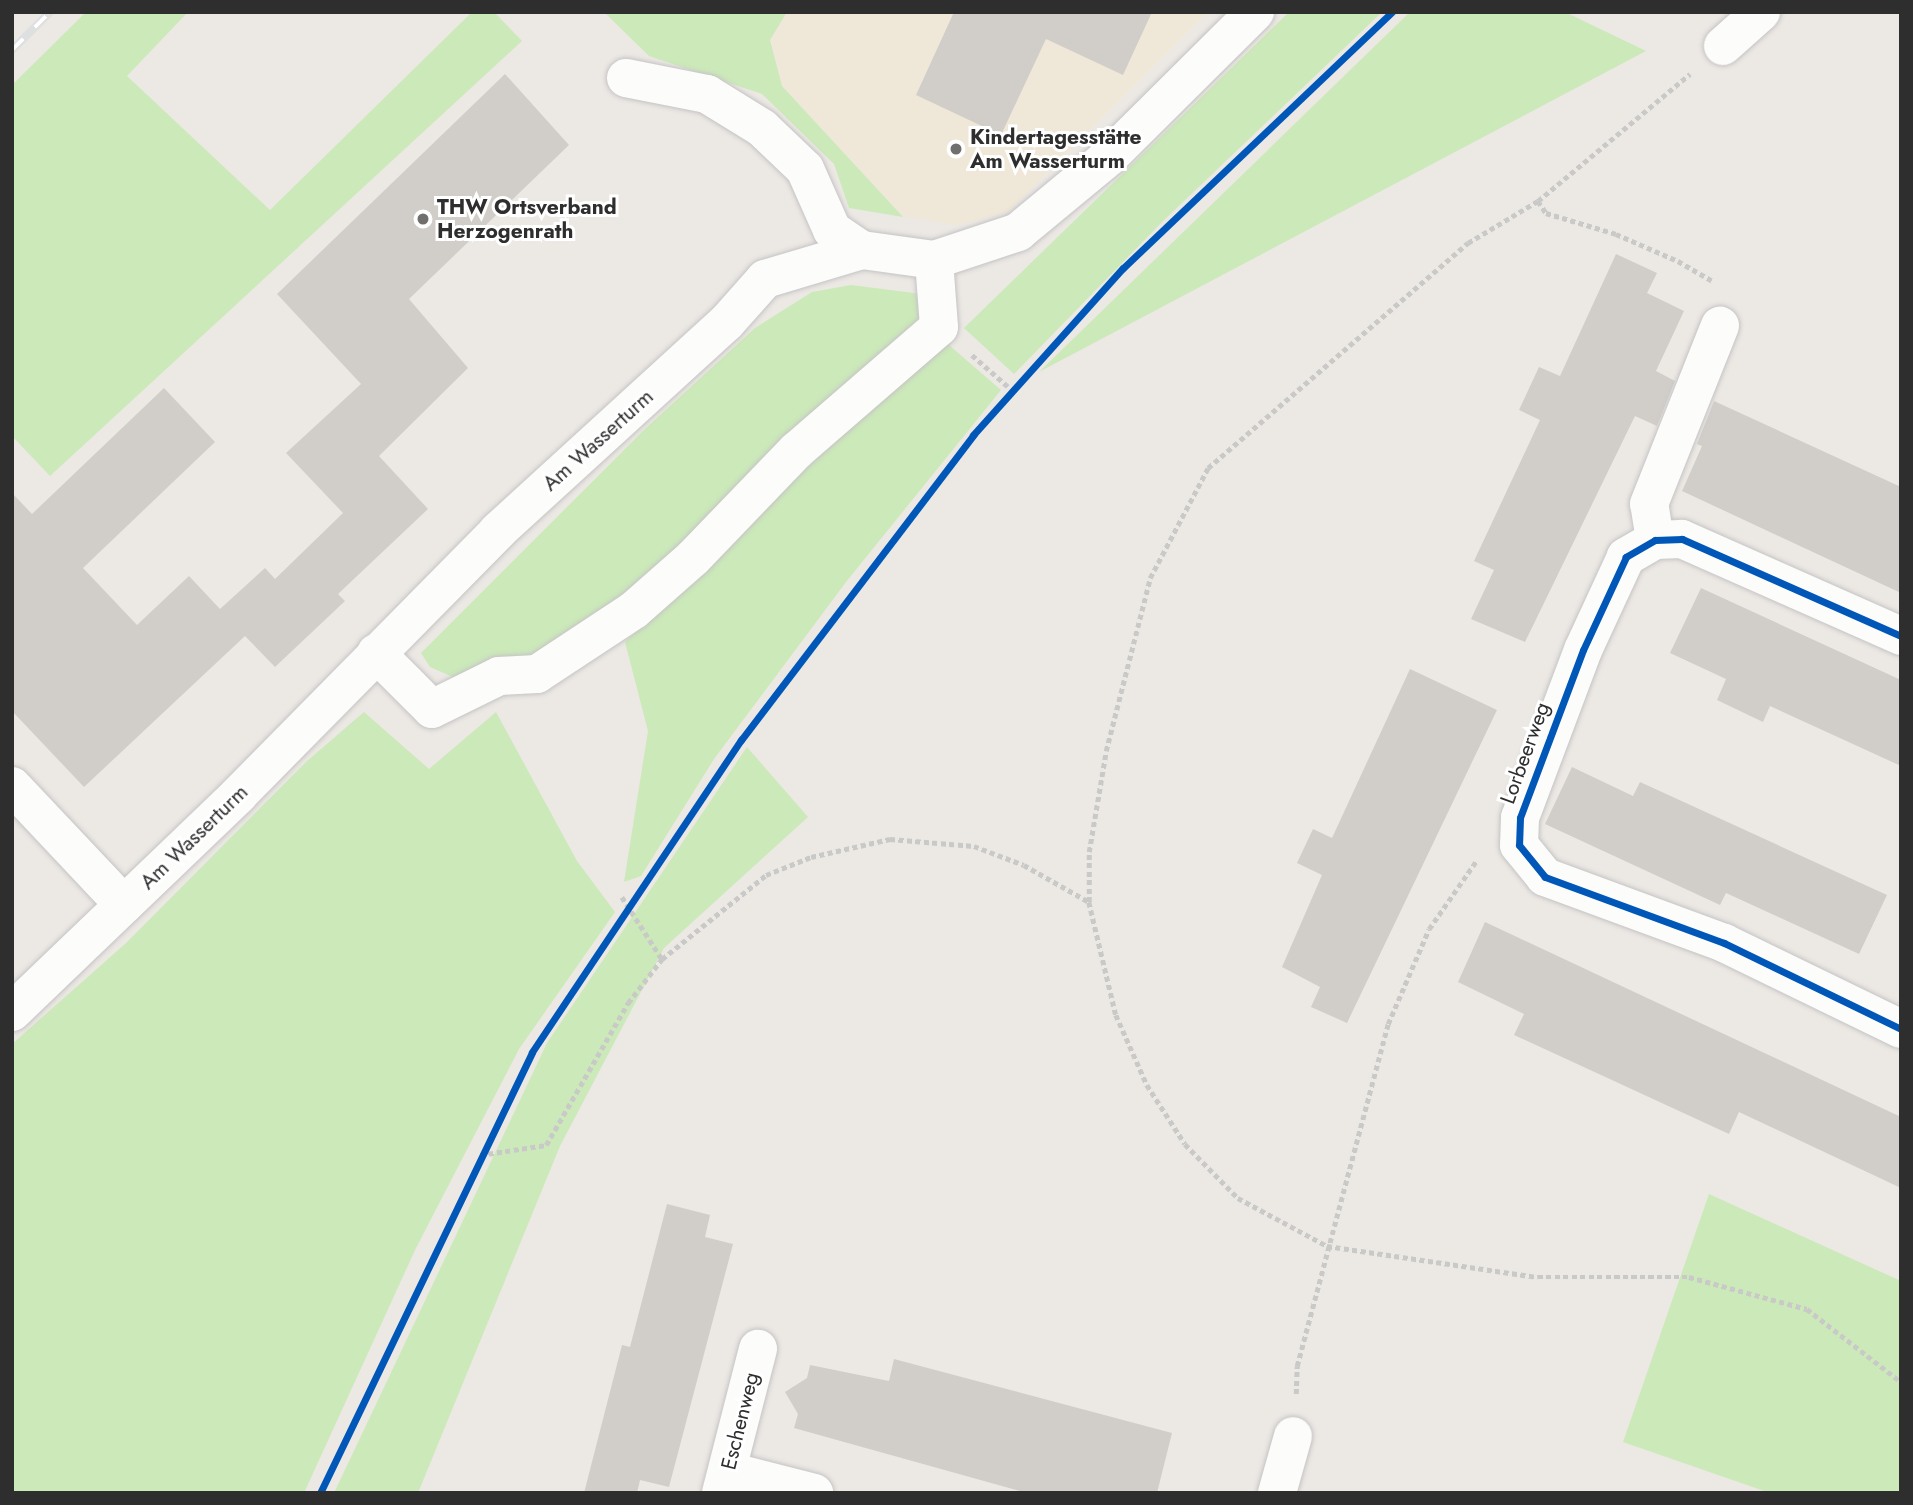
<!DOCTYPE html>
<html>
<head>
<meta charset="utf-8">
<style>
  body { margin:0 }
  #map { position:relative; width:1913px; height:1505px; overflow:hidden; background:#ece8e4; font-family:Jost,sans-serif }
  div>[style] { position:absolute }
  .education>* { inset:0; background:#efe7d8 }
  .green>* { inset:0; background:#cce9ba }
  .building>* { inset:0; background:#d1ceca }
  .path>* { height:4.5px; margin-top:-2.25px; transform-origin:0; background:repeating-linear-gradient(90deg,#c9c9c8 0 5px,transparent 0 8.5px) }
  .roads { filter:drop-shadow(0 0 2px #c5c4c5) drop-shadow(0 0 2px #c5c4c5) }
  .minor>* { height:38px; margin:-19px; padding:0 19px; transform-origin:19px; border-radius:19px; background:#fcfcfb }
  .rail>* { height:8px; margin-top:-4px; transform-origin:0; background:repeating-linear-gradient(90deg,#fff 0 16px,#dedfe1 0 32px); box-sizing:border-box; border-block:2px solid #dedfe1 }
  .cycleway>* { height:7px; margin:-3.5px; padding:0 3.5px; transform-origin:3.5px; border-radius:3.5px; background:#0057b8 }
  .dots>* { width:19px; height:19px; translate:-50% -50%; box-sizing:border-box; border:4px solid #fff; border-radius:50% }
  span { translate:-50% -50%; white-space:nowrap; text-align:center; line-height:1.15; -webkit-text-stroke:6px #fff; paint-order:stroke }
  .poi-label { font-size:21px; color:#2e2e2e; font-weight:700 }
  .left { translate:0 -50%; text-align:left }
  .street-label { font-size:21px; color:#2e2e2e }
  .frame { position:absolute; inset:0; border:14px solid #2e2e2e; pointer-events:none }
</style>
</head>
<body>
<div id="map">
  <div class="education">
    <i style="clip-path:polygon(787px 12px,1208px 12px,1008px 212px,958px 225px,903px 217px,782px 86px,770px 40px)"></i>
  </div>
  <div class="green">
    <i style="clip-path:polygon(86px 12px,188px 12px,127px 76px,270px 210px,472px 12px,494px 12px,522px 41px,50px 476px,12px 436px,12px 85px)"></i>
    <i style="clip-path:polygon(604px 12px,787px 12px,770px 40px,782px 86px,903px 217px,849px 208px,834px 164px,762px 94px,649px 56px)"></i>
    <i style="clip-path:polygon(1289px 12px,1382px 12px,1162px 222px,1014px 374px,964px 328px)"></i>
    <i style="clip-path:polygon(1410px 12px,1565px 12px,1646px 51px,1039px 372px)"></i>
    <i style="clip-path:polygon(851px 285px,922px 294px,922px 320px,625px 599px,565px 642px,514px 662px,453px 677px,430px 667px,421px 653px,645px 429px,755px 328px,812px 292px)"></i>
    <i style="clip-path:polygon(942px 339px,1001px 390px,846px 582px,714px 759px,641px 876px,624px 882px,648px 731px,625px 642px)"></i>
    <i style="clip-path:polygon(364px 712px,429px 769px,496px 712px,577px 861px,615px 912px,519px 1049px,416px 1248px,304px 1493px,12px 1493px,12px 1044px,126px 943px,307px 761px)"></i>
    <i style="clip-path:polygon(747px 747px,808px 817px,664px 948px,560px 1146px,418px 1493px,334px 1493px,547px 1043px)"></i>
    <i style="clip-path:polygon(1709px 1194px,1901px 1281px,1901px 1493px,1770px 1493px,1623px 1442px)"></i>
  </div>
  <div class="building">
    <i style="clip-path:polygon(954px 12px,1152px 12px,1123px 75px,1046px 39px,1001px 135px,916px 95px)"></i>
    <i style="clip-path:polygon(505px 74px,569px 145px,409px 299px,468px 368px,379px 456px,428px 509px,338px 594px,345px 601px,275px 667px,245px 636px,84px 787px,12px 711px,12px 493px,32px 514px,164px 388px,215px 442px,83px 568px,137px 625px,189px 576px,220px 609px,265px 568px,275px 579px,343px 513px,286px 453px,361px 384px,277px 294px)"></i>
    <i style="clip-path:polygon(1616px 254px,1657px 273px,1647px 293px,1684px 311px,1656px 371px,1675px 381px,1657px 426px,1635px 416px,1525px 642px,1471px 619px,1494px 570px,1474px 561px,1540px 420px,1519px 410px,1539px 367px,1560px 376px)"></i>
    <i style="clip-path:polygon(1714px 401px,1901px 487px,1901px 593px,1682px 491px,1702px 446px,1697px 444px)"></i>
    <i style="clip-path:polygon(1701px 588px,1901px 680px,1901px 766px,1770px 706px,1763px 722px,1717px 700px,1726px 679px,1670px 653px)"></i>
    <i style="clip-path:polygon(1410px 669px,1497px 710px,1347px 1023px,1311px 1007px,1320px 987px,1282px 967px,1322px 875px,1297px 863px,1313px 829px,1332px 838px)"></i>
    <i style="clip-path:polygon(1572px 767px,1633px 796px,1640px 782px,1887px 895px,1859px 954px,1726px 893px,1720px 905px,1545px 824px)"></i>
    <i style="clip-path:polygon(1485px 922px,1901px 1117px,1901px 1188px,1739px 1112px,1729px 1134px,1514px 1035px,1524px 1014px,1458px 982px)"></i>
    <i style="clip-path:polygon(667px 1204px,710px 1215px,705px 1237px,733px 1244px,669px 1487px,640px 1480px,637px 1493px,584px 1493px,622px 1345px,630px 1347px)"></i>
    <i style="clip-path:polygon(894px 1359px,1172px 1433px,1157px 1493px,1027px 1493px,794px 1428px,798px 1414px,785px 1392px,807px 1378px,810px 1365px,889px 1381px)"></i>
  </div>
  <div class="path">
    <i style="left:1538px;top:201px;width:14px;rotate:56deg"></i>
    <i style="left:1546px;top:213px;width:73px;rotate:16.7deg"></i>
    <i style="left:1616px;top:234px;width:68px;rotate:23.5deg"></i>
    <i style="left:1678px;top:261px;width:39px;rotate:30deg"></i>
    <i style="left:972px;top:355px;width:55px;rotate:41.3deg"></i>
    <i style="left:622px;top:897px;width:74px;rotate:57.2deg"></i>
    <i style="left:1089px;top:902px;width:50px;rotate:-90deg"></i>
    <i style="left:1089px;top:852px;width:102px;rotate:-80.4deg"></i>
    <i style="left:1106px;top:751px;width:179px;rotate:-75.7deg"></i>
    <i style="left:1150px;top:578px;width:124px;rotate:-62.2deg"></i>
    <i style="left:1208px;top:468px;width:344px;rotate:-40.9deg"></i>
    <i style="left:1468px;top:243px;width:82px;rotate:-31deg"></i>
    <i style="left:1538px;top:201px;width:198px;rotate:-39.9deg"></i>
    <i style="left:480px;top:1155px;width:67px;rotate:-8.6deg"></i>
    <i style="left:546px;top:1145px;width:164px;rotate:-60deg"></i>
    <i style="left:628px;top:1003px;width:56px;rotate:-52.3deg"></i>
    <i style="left:662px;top:959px;width:134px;rotate:-38.9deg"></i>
    <i style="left:766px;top:875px;width:48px;rotate:-21.8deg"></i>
    <i style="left:811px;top:857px;width:81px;rotate:-12.8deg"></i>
    <i style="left:890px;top:839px;width:84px;rotate:4.8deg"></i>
    <i style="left:974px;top:846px;width:53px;rotate:20.8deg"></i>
    <i style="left:1024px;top:865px;width:75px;rotate:29.6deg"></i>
    <i style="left:1089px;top:902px;width:116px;rotate:76.6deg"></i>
    <i style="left:1116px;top:1015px;width:77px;rotate:66.1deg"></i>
    <i style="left:1147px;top:1085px;width:70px;rotate:57.2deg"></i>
    <i style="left:1185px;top:1144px;width:76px;rotate:45.5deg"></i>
    <i style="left:1238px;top:1198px;width:101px;rotate:28.3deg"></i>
    <i style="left:1327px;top:1246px;width:213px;rotate:8.4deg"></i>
    <i style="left:1538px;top:1277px;width:151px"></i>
    <i style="left:1689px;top:1277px;width:122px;rotate:15.2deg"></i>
    <i style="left:1807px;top:1309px;width:119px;rotate:37.8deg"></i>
    <i style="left:1296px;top:1394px;width:28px;rotate:-88deg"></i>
    <i style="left:1297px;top:1366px;width:354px;rotate:-75.1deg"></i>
    <i style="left:1388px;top:1024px;width:103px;rotate:-66.7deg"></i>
    <i style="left:1429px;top:929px;width:84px;rotate:-55.2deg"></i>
    <i style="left:320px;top:1493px;width:489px;rotate:-64.3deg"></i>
    <i style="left:532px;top:1052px;width:376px;rotate:-56.2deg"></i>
    <i style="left:741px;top:740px;width:383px;rotate:-52.7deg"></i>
    <i style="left:973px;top:435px;width:224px;rotate:-48.1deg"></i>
    <i style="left:1123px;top:268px;width:371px;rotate:-43.6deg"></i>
  </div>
  <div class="roads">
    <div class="minor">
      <i style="left:1723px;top:46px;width:51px;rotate:-41.8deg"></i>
      <i style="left:626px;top:78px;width:83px;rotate:11.2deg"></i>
      <i style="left:707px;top:94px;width:65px;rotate:31.7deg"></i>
      <i style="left:762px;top:128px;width:59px;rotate:43.6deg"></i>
      <i style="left:805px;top:169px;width:67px;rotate:66.1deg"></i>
      <i style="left:832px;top:230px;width:36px;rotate:34deg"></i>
      <i style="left:1655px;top:540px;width:36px;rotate:-99deg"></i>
      <i style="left:1649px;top:504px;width:192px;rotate:-68.3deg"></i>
      <i style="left:1901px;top:636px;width:240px;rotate:-156.1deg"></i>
      <i style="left:1682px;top:539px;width:27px;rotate:178deg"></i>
      <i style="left:1655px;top:540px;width:34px;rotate:150deg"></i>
      <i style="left:1626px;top:557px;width:102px;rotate:114.8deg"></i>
      <i style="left:1583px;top:650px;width:179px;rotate:110.6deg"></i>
      <i style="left:1520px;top:818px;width:27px;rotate:92deg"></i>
      <i style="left:1519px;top:845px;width:41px;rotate:50.9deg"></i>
      <i style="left:1545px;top:877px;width:191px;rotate:20.2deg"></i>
      <i style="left:1724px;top:943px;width:197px;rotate:25.9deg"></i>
      <i style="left:376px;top:653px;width:79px;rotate:45deg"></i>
      <i style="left:432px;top:709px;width:75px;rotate:-26.2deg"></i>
      <i style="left:499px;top:676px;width:38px;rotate:-3deg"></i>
      <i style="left:537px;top:674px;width:116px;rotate:-33.4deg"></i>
      <i style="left:634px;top:610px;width:79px;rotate:-41.4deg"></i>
      <i style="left:693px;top:558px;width:149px;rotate:-46.1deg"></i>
      <i style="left:796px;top:451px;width:189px;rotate:-40.9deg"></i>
      <i style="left:939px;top:327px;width:67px;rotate:-94.3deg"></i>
      <i style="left:12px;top:786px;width:163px;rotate:46.7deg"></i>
      <i style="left:12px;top:1012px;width:315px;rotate:-43.8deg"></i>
      <i style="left:239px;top:794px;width:369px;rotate:-45.4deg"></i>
      <i style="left:498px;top:531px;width:309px;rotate:-42.4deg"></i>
      <i style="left:726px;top:323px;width:59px;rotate:-48.4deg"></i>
      <i style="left:765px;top:279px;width:101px;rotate:-16.6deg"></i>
      <i style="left:862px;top:250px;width:73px;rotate:7.9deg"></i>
      <i style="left:934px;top:260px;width:89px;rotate:-18.4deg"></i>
      <i style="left:1018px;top:232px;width:121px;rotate:-39.6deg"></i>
      <i style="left:1111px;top:155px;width:203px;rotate:-44.8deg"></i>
      <i style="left:728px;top:1471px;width:89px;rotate:14.3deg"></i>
      <i style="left:721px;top:1493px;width:149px;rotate:-75.6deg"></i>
      <i style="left:1277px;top:1493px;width:59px;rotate:-74.3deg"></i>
    </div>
  </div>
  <div class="rail">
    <i style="left:12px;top:50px;width:54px;rotate:-45deg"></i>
  </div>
  <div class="cycleway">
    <i style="left:1901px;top:636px;width:240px;rotate:-156.1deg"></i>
    <i style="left:1682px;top:539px;width:27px;rotate:178deg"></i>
    <i style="left:1655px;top:540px;width:34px;rotate:150deg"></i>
    <i style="left:1626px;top:557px;width:102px;rotate:114.8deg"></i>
    <i style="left:1583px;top:650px;width:179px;rotate:110.6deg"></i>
    <i style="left:1520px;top:818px;width:27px;rotate:92deg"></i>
    <i style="left:1519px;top:845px;width:41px;rotate:50.9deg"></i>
    <i style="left:1545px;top:877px;width:191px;rotate:20.2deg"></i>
    <i style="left:1724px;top:943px;width:197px;rotate:25.9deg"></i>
    <i style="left:320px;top:1493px;width:489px;rotate:-64.3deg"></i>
    <i style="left:532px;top:1052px;width:376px;rotate:-56.2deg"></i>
    <i style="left:741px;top:740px;width:383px;rotate:-52.7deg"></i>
    <i style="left:973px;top:435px;width:224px;rotate:-48.1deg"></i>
    <i style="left:1123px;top:268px;width:371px;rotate:-43.6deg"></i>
  </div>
  <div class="dots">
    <i style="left:956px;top:149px;background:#706f6e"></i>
    <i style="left:423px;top:219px;background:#706f6e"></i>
  </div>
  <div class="poi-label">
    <span class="left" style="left:970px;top:149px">Kindertagesstätte<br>Am Wasserturm</span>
    <span class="left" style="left:437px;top:219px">THW Ortsverband<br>Herzogenrath</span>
  </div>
  <div class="street-label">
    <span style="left:598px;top:440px;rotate:-42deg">Am Wasserturm</span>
    <span style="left:1525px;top:753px;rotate:-70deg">Lorbeerweg</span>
    <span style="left:194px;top:837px;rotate:-44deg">Am Wasserturm</span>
    <span style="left:740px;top:1421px;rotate:-76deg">Eschenweg</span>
  </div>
  <div class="frame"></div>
</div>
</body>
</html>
